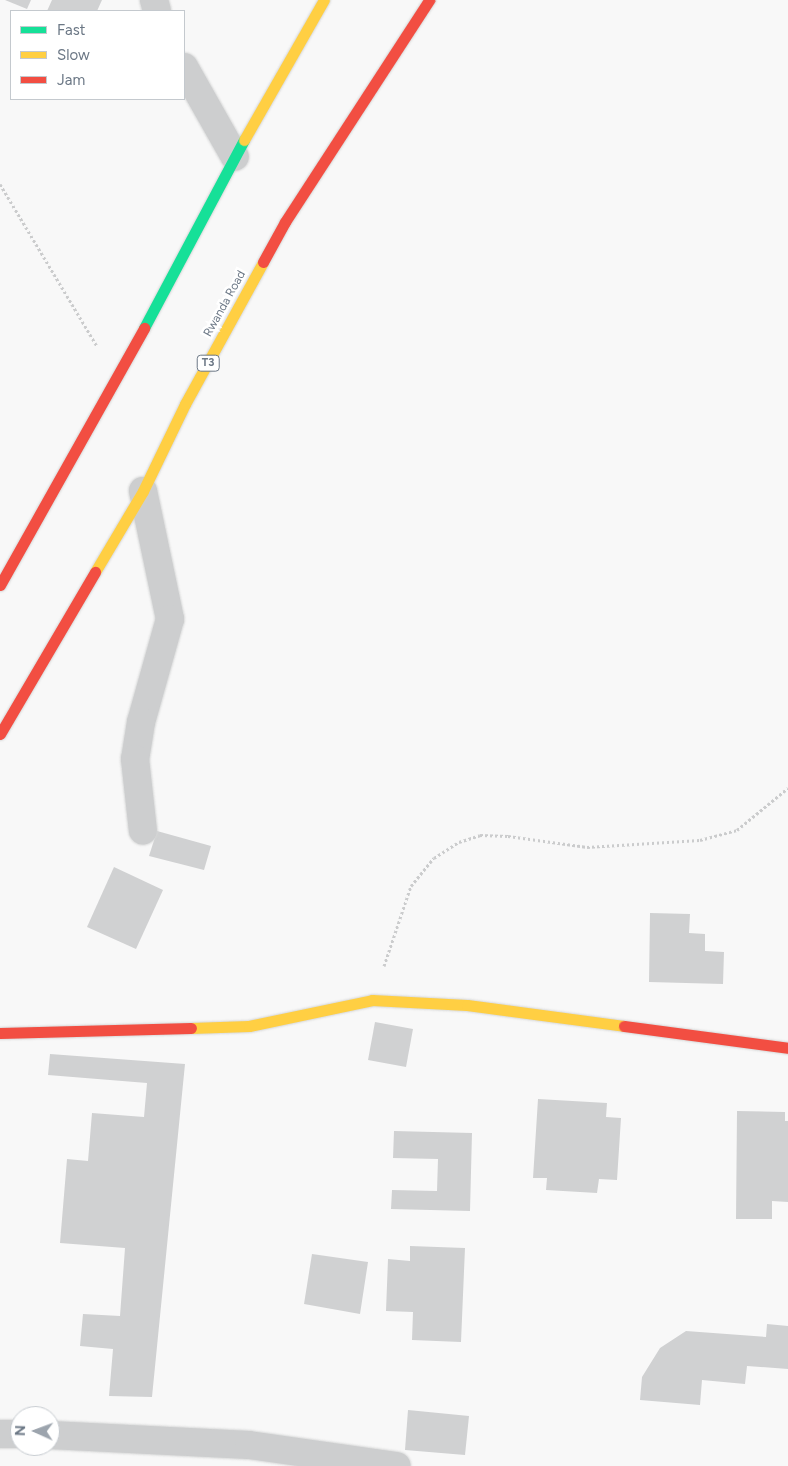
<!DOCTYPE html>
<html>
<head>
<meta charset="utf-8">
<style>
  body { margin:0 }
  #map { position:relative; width:788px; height:1466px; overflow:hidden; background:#f8f8f8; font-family:Figtree,sans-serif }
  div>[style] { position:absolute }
  .building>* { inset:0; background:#d0d1d2 }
  .path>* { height:3px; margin-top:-1.5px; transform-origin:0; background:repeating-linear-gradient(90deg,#cbcccd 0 2.5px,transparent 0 5px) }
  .roads { filter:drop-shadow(0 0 1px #d5d6d6) drop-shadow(0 0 1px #d5d6d6) }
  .street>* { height:28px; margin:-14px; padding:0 14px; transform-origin:14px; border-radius:14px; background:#cdcecf }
  .fast>* { height:11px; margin:-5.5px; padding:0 5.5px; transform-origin:5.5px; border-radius:5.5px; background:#16e098 }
  .slow>* { height:11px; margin:-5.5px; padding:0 5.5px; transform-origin:5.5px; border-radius:5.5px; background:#ffcf43 }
  .jam>* { height:11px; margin:-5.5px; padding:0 5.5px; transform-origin:5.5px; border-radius:5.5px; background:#f24e42 }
  span { translate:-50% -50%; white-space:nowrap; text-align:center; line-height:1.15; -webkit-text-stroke:5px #fff; paint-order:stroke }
  .shield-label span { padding:1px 4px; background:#fff; border:1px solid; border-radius:4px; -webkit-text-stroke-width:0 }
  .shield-label { font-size:11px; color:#6b7785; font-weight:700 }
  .street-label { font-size:12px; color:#6b7785 }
  .legend { position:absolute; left:10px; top:10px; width:175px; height:90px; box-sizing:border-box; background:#fff; border:1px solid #c4c9ce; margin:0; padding:6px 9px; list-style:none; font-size:15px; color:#6b7785 }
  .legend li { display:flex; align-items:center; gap:10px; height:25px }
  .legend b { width:25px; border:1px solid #c4c9ce }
  .north { position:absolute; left:10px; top:1406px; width:50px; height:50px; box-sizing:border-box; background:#fff; border:1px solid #c4c9ce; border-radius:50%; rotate:272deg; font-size:14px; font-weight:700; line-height:20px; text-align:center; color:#6b7785 }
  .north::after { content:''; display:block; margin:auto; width:18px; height:22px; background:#9ca4ad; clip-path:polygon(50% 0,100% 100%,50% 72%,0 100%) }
</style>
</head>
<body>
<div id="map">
  <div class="building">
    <i style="clip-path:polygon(5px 0,31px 0,27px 9px)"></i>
    <i style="clip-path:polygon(52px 0,102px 0,97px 11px,47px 11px)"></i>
    <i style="clip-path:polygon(157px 831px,211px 846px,204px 870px,149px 856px)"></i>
    <i style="clip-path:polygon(114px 867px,163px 890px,136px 949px,87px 927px)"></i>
    <i style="clip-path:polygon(650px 913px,690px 914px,689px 933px,705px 934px,705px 951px,724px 952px,723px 984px,649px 982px)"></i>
    <i style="clip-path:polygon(375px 1022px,413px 1029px,406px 1067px,368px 1060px)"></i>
    <i style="clip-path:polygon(50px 1054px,185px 1064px,152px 1397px,109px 1396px,113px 1349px,80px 1346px,83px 1314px,120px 1316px,125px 1248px,60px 1243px,67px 1159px,88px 1161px,92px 1113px,144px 1117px,147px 1083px,48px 1075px)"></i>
    <i style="clip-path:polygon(538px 1099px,607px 1103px,606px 1117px,621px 1118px,617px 1180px,599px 1179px,597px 1193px,546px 1190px,547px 1178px,533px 1178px)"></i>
    <i style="clip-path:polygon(737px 1111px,785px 1112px,785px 1121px,788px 1121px,788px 1202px,772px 1201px,772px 1219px,736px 1219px)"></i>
    <i style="clip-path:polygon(394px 1131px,472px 1133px,470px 1211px,391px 1209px,392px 1190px,437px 1191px,438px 1159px,393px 1158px)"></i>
    <i style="clip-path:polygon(410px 1246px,465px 1248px,461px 1342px,412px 1340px,413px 1312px,386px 1311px,388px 1259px,410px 1261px)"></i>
    <i style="clip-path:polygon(312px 1254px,368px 1262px,360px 1314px,304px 1304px)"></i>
    <i style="clip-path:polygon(767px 1324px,788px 1326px,788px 1369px,747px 1366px,745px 1384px,702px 1380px,700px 1405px,640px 1400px,642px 1377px,660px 1348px,686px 1331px,766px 1337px)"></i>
    <i style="clip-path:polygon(408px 1410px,469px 1416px,465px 1455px,405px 1450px)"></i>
  </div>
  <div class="path">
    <i style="left:0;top:184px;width:189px;rotate:59.1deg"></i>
    <i style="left:384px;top:966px;width:84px;rotate:-71.4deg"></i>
    <i style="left:411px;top:886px;width:36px;rotate:-51deg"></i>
    <i style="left:434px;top:858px;width:30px;rotate:-33deg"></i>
    <i style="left:459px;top:842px;width:22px;rotate:-18deg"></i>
    <i style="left:480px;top:835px;width:28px;rotate:2deg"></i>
    <i style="left:508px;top:836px;width:80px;rotate:7.9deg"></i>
    <i style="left:587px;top:847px;width:113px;rotate:-3.5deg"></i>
    <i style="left:700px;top:840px;width:38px;rotate:-15deg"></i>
    <i style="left:737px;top:830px;width:66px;rotate:-39.5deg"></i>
  </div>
  <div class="roads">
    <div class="street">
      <i style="left:154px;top:0;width:11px;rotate:75deg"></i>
      <i style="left:184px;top:67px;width:103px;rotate:60.5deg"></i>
      <i style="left:143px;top:491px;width:131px;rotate:78.1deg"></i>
      <i style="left:170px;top:619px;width:107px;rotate:105.7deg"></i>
      <i style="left:141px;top:722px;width:37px;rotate:99deg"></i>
      <i style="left:135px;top:759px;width:72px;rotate:83.7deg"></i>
      <i style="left:0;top:1434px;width:20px"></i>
      <i style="left:50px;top:1435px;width:199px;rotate:2.9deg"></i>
      <i style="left:249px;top:1445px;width:149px;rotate:8.1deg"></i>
    </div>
    <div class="fast">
      <i style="left:144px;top:328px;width:213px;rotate:-62deg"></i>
    </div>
    <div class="slow">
      <i style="left:244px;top:140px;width:161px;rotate:-60.3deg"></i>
      <i style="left:95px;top:572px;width:94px;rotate:-59.3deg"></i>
      <i style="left:143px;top:491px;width:97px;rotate:-64.2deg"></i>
      <i style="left:185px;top:404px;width:162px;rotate:-61.2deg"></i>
      <i style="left:191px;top:1028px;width:58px;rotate:-2deg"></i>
      <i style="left:249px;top:1026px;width:126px;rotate:-11.9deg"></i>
      <i style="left:372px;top:1000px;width:95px;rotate:3deg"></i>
      <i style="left:467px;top:1005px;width:158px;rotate:7.6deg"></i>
    </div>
    <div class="jam">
      <i style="left:263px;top:262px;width:46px;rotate:-61.2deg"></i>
      <i style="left:285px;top:222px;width:265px;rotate:-57deg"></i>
      <i style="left:0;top:585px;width:295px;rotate:-60.7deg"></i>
      <i style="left:0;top:734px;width:188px;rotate:-59.6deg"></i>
      <i style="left:624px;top:1026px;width:165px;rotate:7.6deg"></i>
      <i style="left:0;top:1033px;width:191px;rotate:-1.5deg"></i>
    </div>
  </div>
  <div class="shield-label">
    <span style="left:208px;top:363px">T3</span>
  </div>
  <div class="street-label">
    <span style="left:225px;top:304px;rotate:-61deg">Rwanda Road</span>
  </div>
  <ul class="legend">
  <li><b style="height:6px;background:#16e098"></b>Fast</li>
  <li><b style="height:6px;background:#ffcf43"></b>Slow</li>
  <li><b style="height:6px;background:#f24e42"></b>Jam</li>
  </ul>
  <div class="north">N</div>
</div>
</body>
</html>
